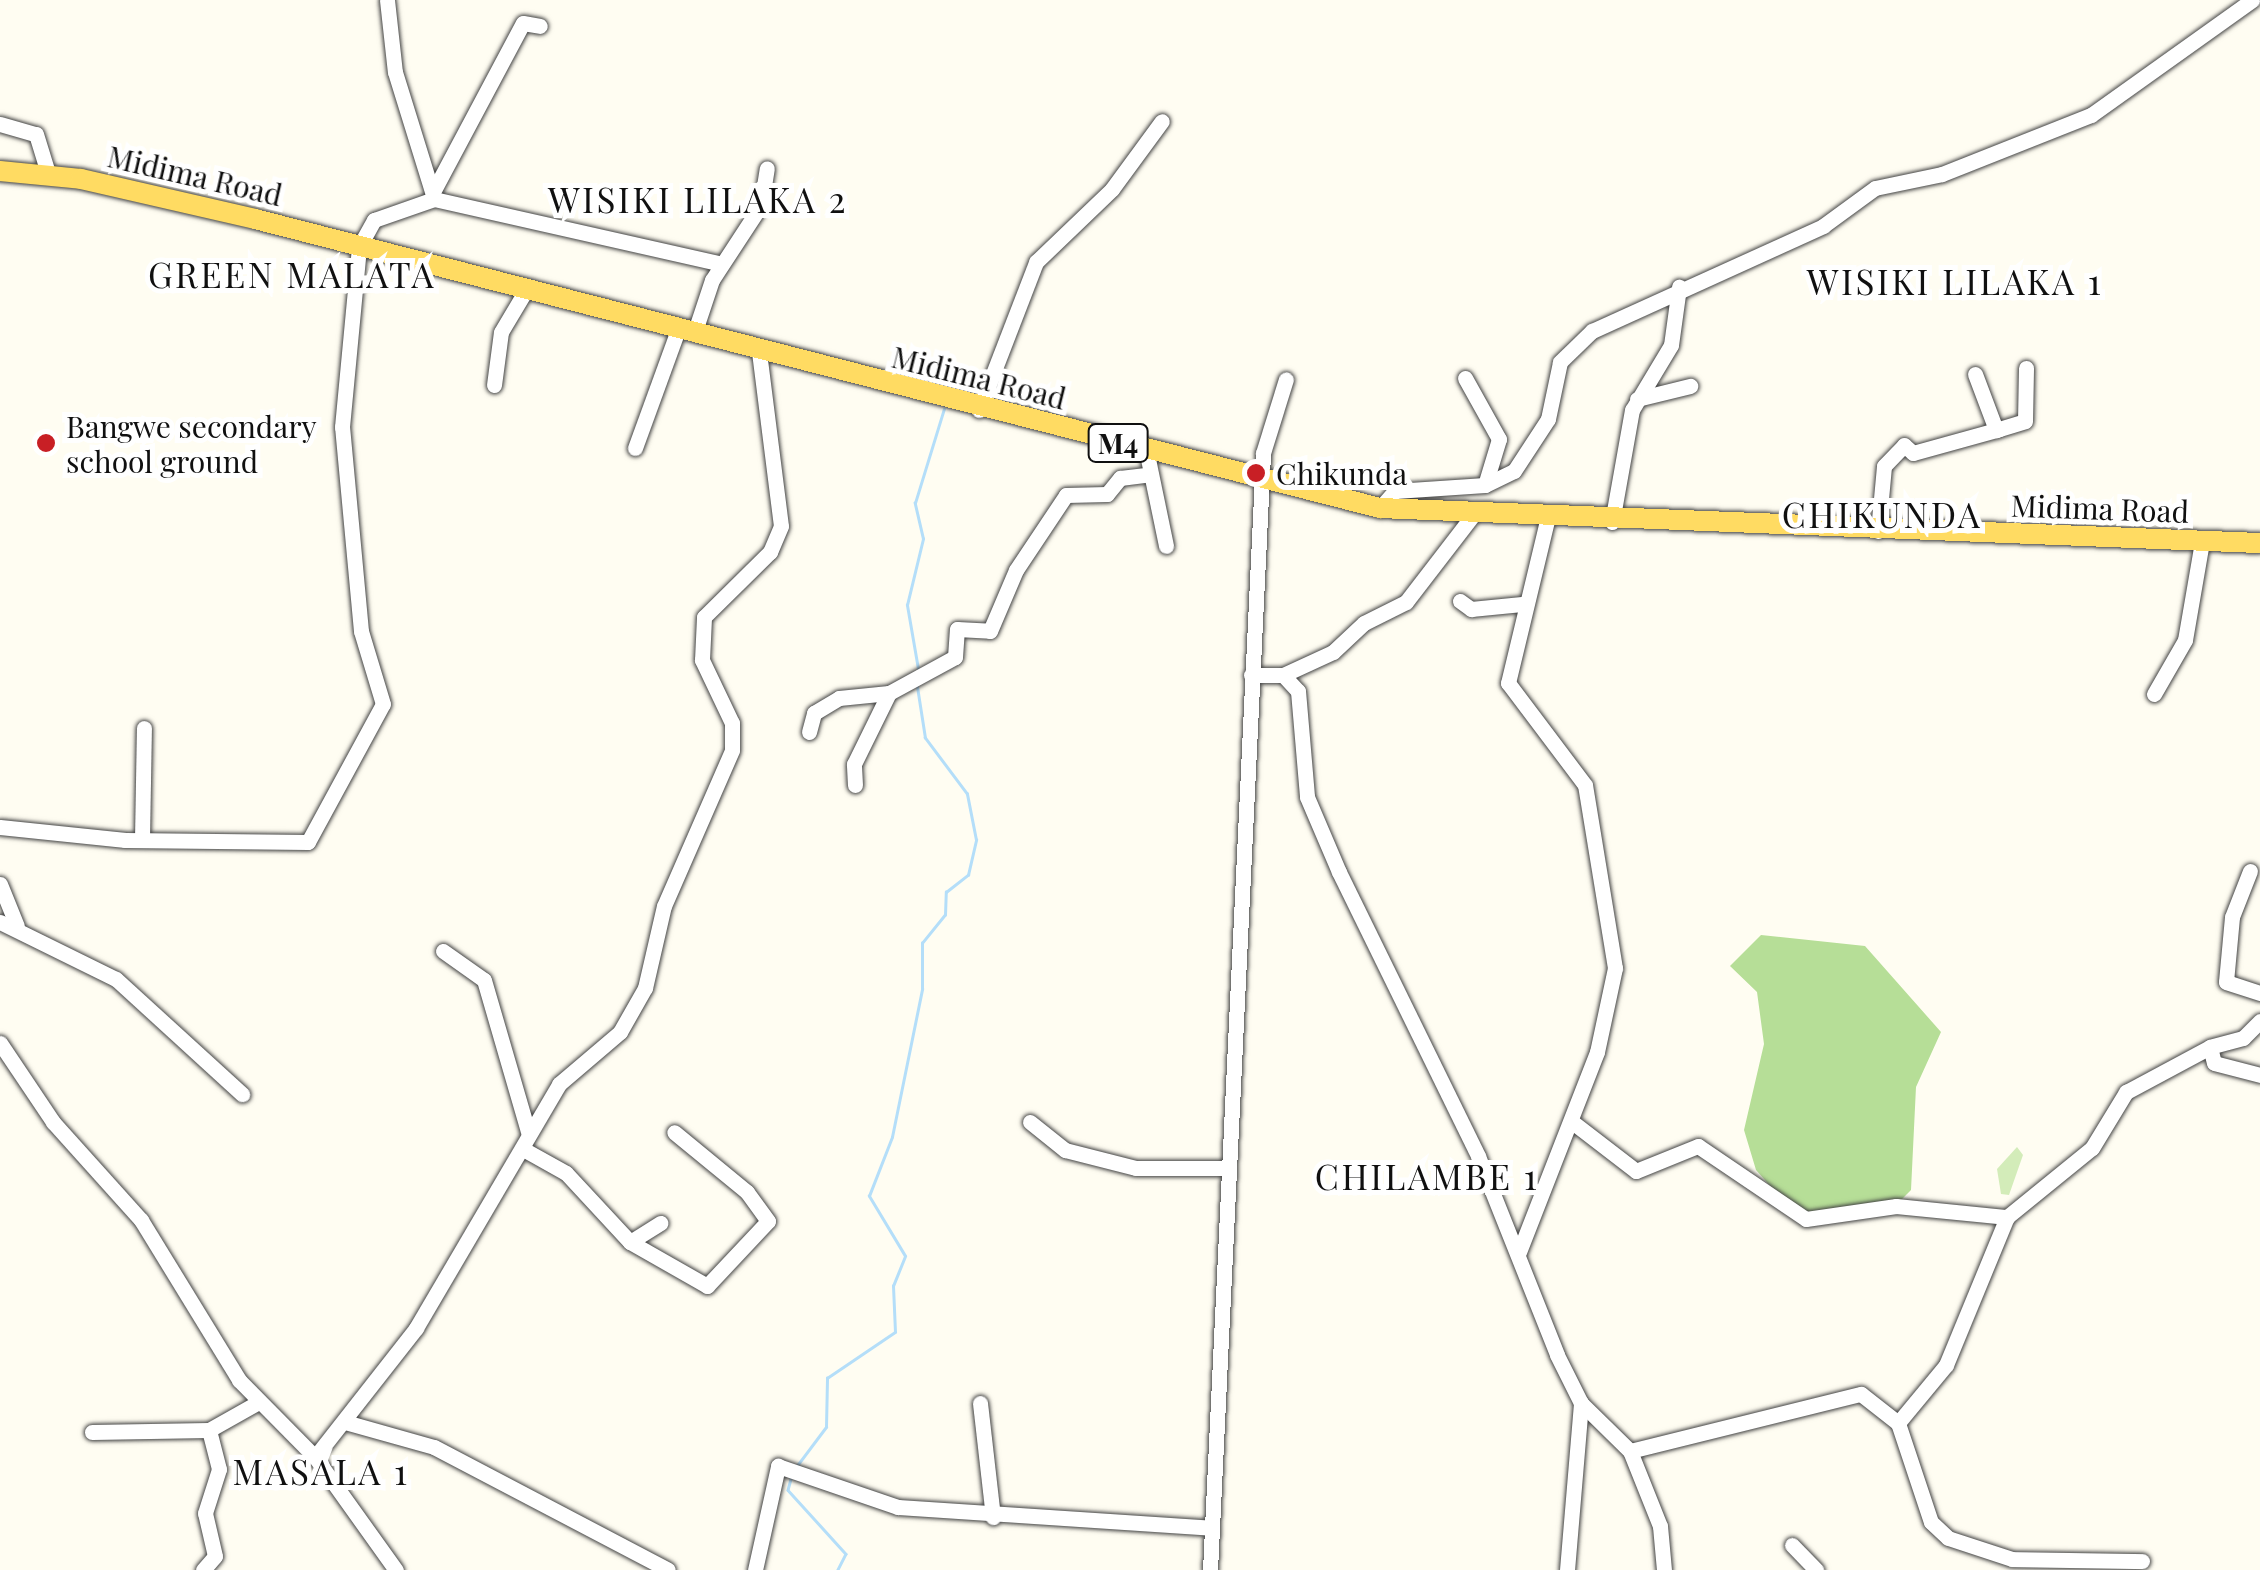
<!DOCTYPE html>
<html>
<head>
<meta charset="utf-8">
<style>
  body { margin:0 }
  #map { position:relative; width:2260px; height:1570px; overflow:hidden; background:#fffdf2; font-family:"Playfair Display",serif }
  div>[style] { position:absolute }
  .green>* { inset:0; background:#d3ecb9 }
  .forest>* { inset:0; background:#b6de97 }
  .stream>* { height:2.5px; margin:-1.25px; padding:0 1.25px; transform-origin:1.25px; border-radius:1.25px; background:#b4def9 }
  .roads { filter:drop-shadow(0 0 2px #434343) drop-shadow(0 0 2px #434343) }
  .minor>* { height:15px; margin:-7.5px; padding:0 7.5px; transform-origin:7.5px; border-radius:7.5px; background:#fff }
  .major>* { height:20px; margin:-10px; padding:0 10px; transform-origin:10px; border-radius:10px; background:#ffdb62 }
  .dots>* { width:28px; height:28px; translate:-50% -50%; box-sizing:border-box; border:5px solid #fff; border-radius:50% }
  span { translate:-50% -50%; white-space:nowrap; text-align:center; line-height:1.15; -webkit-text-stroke:10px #fff; paint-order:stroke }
  .shield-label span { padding:2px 8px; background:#fff; border:2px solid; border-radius:8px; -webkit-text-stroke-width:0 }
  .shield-label { font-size:28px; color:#101010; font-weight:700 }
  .street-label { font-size:30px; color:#101010 }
  .poi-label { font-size:30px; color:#101010 }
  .left { translate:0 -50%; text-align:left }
  .quarter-label { font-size:35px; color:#101010; letter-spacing:2.5px }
</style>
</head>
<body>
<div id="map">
  <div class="green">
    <i style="clip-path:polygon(2017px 1147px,2023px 1155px,2009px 1195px,2001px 1194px,1997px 1169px)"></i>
  </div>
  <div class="forest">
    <i style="clip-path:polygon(1761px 935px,1865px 946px,1941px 1032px,1916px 1087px,1911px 1190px,1899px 1202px,1796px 1215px,1756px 1170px,1744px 1130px,1764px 1044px,1757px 992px,1730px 966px)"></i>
  </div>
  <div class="stream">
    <i style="left:918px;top:669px;width:65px;rotate:-99.8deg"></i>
    <i style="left:907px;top:605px;width:68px;rotate:-76.4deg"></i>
    <i style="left:923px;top:539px;width:37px;rotate:-103deg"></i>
    <i style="left:915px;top:503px;width:98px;rotate:-72.9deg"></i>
    <i style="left:796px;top:1467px;width:50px;rotate:-53.1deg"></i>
    <i style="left:826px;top:1427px;width:49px;rotate:-88.8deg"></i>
    <i style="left:827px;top:1378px;width:82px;rotate:-34.1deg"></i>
    <i style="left:895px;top:1332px;width:46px;rotate:-92.5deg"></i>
    <i style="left:893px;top:1286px;width:32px;rotate:-68deg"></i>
    <i style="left:905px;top:1256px;width:70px;rotate:-121deg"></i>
    <i style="left:869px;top:1196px;width:63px;rotate:-68.7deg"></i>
    <i style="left:892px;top:1137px;width:151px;rotate:-78.5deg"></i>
    <i style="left:922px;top:989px;width:46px;rotate:-90deg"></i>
    <i style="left:922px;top:943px;width:36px;rotate:-51deg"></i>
    <i style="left:945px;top:915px;width:23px;rotate:-88deg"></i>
    <i style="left:946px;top:892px;width:28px;rotate:-38deg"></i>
    <i style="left:968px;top:875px;width:36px;rotate:-77deg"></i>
    <i style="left:976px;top:840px;width:47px;rotate:-101.1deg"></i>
    <i style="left:967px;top:794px;width:70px;rotate:-126.9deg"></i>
    <i style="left:925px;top:738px;width:52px;rotate:-98.9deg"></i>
    <i style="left:791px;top:1479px;width:11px;rotate:105deg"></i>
    <i style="left:788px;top:1490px;width:86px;rotate:47.8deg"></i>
    <i style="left:846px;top:1554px;width:18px;rotate:117deg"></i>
  </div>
  <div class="roads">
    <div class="minor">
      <i style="left:387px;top:0;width:72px;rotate:83.7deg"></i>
      <i style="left:395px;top:72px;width:129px;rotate:72.8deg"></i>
      <i style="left:0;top:124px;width:37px;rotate:16deg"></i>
      <i style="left:36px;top:134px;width:41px;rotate:72.9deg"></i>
      <i style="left:433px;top:192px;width:191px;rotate:-62deg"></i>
      <i style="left:523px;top:23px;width:17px;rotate:10deg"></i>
      <i style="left:694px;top:334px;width:57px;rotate:-71.6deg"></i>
      <i style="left:712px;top:280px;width:90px;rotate:-56.8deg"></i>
      <i style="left:761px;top:205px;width:37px;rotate:-81deg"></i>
      <i style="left:1975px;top:374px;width:60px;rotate:69.4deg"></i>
      <i style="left:1996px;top:430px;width:30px;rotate:-17deg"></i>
      <i style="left:2025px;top:421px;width:53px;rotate:-88.9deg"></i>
      <i style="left:1465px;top:378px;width:70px;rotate:60.9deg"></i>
      <i style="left:1499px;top:439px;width:48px;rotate:106.9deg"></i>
      <i style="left:494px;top:385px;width:53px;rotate:-82.5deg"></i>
      <i style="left:501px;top:332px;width:49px;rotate:-59.2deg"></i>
      <i style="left:1637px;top:399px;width:55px;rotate:-13.8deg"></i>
      <i style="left:979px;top:410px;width:159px;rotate:-68.9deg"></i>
      <i style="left:1036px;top:262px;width:105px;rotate:-43.8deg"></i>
      <i style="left:1112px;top:189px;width:84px;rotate:-53.7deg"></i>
      <i style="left:635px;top:448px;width:126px;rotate:-70deg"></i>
      <i style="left:1146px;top:449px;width:99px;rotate:78.3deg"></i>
      <i style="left:1380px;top:508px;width:23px;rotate:-49deg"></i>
      <i style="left:1395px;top:491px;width:90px;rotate:-3.8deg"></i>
      <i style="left:1485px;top:485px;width:32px;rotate:-26deg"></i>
      <i style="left:1514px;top:471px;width:62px;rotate:-56.8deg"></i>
      <i style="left:1548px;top:419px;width:58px;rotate:-78.1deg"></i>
      <i style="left:1560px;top:362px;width:45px;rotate:-44.1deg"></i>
      <i style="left:1592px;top:331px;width:254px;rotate:-24.4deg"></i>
      <i style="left:1823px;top:226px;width:64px;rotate:-36.2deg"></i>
      <i style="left:1875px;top:188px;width:68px;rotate:-11.8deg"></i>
      <i style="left:1942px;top:174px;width:160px;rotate:-21.6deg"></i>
      <i style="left:2091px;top:115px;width:198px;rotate:-35.5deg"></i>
      <i style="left:1612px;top:522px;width:114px;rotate:-79.9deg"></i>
      <i style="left:1632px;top:410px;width:76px;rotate:-59deg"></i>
      <i style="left:1671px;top:345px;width:59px;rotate:-82.1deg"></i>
      <i style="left:1878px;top:531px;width:65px;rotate:-84.7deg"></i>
      <i style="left:1884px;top:466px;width:29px;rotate:-46deg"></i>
      <i style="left:1904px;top:445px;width:12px;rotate:42deg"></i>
      <i style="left:1913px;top:453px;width:90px;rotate:-15.4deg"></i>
      <i style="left:1460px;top:601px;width:14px;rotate:36deg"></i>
      <i style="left:1471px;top:609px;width:51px;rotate:-5.6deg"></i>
      <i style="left:1251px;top:675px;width:32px"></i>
      <i style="left:1283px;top:675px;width:55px;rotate:-24.7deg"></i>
      <i style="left:1333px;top:652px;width:42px;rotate:-43.1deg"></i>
      <i style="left:1364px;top:623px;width:47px;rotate:-26.6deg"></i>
      <i style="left:1406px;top:602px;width:110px;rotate:-52.4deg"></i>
      <i style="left:1283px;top:675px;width:22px;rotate:47deg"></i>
      <i style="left:1298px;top:691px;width:106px;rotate:85.1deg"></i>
      <i style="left:1307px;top:797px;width:82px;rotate:66.9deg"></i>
      <i style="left:1339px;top:872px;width:316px;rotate:63.9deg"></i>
      <i style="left:1478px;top:1156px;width:214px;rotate:68.3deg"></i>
      <i style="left:1557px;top:1355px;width:54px;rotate:63.4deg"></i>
      <i style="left:1581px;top:1403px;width:69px;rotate:44.4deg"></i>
      <i style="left:1630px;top:1451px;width:81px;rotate:68.2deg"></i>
      <i style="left:1660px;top:1526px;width:44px;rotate:84.8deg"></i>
      <i style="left:2154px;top:694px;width:62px;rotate:-60.1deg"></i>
      <i style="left:2185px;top:640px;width:99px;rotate:-80.2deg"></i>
      <i style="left:809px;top:732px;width:20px;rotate:-75deg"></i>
      <i style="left:814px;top:713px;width:29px;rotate:-31deg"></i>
      <i style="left:839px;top:698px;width:50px;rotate:-5.7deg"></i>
      <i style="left:855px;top:785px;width:21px;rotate:-93deg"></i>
      <i style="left:854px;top:764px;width:79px;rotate:-63.8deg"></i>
      <i style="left:889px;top:693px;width:75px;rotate:-28.6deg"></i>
      <i style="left:955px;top:657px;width:28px;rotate:-86deg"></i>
      <i style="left:957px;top:629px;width:33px;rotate:3deg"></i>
      <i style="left:990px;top:631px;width:66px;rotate:-66.9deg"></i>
      <i style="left:1016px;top:570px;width:90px;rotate:-56.3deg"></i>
      <i style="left:1066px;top:495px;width:41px;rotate:-1.4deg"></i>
      <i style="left:1107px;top:494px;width:21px;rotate:-51deg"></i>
      <i style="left:1120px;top:478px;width:26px;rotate:-7deg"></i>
      <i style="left:0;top:827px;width:126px;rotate:5.9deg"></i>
      <i style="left:125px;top:840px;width:183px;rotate:0.6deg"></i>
      <i style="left:308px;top:842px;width:157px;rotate:-61.5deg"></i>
      <i style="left:383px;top:704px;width:76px;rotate:-106.8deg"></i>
      <i style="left:361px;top:631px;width:205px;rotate:-95.3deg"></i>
      <i style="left:342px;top:427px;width:181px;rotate:-84.6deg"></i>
      <i style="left:359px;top:247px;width:31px;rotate:-61deg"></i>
      <i style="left:374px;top:220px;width:64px;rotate:-19.3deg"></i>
      <i style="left:434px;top:199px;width:295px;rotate:12.7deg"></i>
      <i style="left:142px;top:839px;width:111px;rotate:-89deg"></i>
      <i style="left:2250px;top:871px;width:49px;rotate:111.4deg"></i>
      <i style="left:2232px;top:917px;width:65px;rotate:95.3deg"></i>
      <i style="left:2226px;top:982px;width:36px;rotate:18deg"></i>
      <i style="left:0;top:884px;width:45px;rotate:68deg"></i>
      <i style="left:0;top:922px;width:129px;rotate:26.2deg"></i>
      <i style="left:116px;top:979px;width:171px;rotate:42.4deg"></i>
      <i style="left:443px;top:951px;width:50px;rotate:35.3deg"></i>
      <i style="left:484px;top:980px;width:161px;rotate:73.8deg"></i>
      <i style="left:2260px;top:1021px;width:24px;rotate:135deg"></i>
      <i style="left:2243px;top:1038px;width:34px;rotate:165deg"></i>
      <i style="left:2210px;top:1047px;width:16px;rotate:76deg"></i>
      <i style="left:2214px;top:1063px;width:48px;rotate:14.6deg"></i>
      <i style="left:0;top:1043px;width:95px;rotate:56.1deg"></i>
      <i style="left:53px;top:1122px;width:132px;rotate:48.1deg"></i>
      <i style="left:141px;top:1220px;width:188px;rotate:58.5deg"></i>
      <i style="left:239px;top:1380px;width:108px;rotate:45.4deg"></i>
      <i style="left:315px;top:1457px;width:139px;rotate:54.4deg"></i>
      <i style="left:1571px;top:1121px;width:82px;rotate:37.6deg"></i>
      <i style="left:1636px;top:1171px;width:67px;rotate:-22deg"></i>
      <i style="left:1698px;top:1146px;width:130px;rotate:34.1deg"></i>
      <i style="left:1806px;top:1219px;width:91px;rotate:-8.2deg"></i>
      <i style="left:1896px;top:1206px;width:112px;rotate:5.7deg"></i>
      <i style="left:1030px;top:1122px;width:45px;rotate:38.7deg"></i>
      <i style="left:1065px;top:1150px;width:73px;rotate:14.2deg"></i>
      <i style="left:1136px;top:1168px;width:89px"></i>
      <i style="left:523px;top:1149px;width:49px;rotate:29.2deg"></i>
      <i style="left:566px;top:1173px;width:94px;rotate:47.2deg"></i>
      <i style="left:630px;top:1242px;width:36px;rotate:-32deg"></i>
      <i style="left:630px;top:1242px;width:89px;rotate:29.7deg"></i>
      <i style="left:707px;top:1286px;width:89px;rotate:-46.8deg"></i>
      <i style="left:768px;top:1221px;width:36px;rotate:-126deg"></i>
      <i style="left:747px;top:1192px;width:94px;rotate:-140.6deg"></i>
      <i style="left:1519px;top:1252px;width:215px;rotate:-68.7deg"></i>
      <i style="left:1597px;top:1052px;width:86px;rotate:-77.9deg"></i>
      <i style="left:1615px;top:968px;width:185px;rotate:-99.3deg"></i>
      <i style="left:1585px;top:785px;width:128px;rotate:-127deg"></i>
      <i style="left:1508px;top:683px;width:168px;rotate:-76.5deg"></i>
      <i style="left:980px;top:1403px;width:115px;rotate:83.5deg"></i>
      <i style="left:345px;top:1422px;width:92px;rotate:15.7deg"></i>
      <i style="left:434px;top:1447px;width:264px;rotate:27.7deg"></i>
      <i style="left:1898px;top:1423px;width:75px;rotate:-50.4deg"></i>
      <i style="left:1946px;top:1365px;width:160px;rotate:-67.6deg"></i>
      <i style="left:2007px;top:1217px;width:109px;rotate:-39.1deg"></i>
      <i style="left:2092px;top:1148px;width:66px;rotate:-58.7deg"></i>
      <i style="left:2126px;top:1092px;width:95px;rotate:-28.2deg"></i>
      <i style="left:92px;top:1432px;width:117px;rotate:-1deg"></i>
      <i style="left:209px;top:1430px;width:55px;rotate:-29.4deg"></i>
      <i style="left:1630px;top:1451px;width:238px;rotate:-13.9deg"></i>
      <i style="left:1861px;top:1394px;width:47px;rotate:38.1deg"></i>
      <i style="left:1898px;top:1423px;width:104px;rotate:71.6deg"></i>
      <i style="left:1931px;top:1522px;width:23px;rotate:43deg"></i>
      <i style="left:1948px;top:1538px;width:67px;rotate:18.2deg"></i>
      <i style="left:2012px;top:1559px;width:130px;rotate:0.9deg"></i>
      <i style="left:315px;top:1457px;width:164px;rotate:-51.9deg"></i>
      <i style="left:416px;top:1328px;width:283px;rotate:-59.6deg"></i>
      <i style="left:559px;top:1084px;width:80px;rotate:-40.4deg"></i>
      <i style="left:620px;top:1032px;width:51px;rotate:-60.4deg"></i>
      <i style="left:645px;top:988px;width:84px;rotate:-77deg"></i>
      <i style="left:664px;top:906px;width:170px;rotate:-66.4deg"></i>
      <i style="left:732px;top:750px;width:27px;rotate:-90deg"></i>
      <i style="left:732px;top:723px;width:70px;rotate:-115.5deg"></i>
      <i style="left:702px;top:660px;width:43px;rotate:-87.3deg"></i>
      <i style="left:704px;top:617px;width:93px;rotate:-44.6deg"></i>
      <i style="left:770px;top:552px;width:28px;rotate:-67deg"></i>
      <i style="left:781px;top:526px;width:176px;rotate:-97.2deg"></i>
      <i style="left:1792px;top:1545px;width:35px;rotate:46deg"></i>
      <i style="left:203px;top:1570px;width:18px;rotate:-49deg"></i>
      <i style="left:215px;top:1556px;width:44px;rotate:-103.1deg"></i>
      <i style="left:205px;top:1513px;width:46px;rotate:-72.3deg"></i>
      <i style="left:219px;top:1469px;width:40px;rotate:-104.4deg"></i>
      <i style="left:755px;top:1570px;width:107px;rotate:-77.5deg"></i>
      <i style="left:778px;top:1466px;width:127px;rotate:18.9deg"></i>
      <i style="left:898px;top:1507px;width:314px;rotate:3.8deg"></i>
      <i style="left:1210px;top:1570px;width:1118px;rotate:-87.28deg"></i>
      <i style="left:1263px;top:453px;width:77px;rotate:-72.7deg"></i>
      <i style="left:1567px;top:1570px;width:168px;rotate:-85.2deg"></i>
    </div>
    <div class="major">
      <i style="left:0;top:171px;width:81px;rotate:5.6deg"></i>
      <i style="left:81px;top:179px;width:179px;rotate:12.9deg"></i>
      <i style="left:255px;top:219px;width:1162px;rotate:14.41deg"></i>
      <i style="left:1380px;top:508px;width:881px;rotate:2.28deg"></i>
    </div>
  </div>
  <div class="dots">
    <i style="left:46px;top:443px;background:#c81f25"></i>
    <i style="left:1256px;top:473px;background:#c81f25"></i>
  </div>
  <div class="shield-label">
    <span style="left:1118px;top:443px">M4</span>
  </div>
  <div class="street-label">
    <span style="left:195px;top:175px;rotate:13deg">Midima Road</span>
    <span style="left:979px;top:377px;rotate:14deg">Midima Road</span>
    <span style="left:2100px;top:508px;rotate:2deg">Midima Road</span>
  </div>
  <div class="poi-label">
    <span class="left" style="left:66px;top:443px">Bangwe secondary<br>school ground</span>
    <span class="left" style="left:1276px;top:473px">Chikunda</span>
  </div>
  <div class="quarter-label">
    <span style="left:698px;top:199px">WISIKI LILAKA 2</span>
    <span style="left:292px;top:274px">GREEN MALATA</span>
    <span style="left:1955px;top:281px">WISIKI LILAKA 1</span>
    <span style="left:1882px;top:514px">CHIKUNDA</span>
    <span style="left:1427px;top:1176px">CHILAMBE 1</span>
    <span style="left:321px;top:1471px">MASALA 1</span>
  </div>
</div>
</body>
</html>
